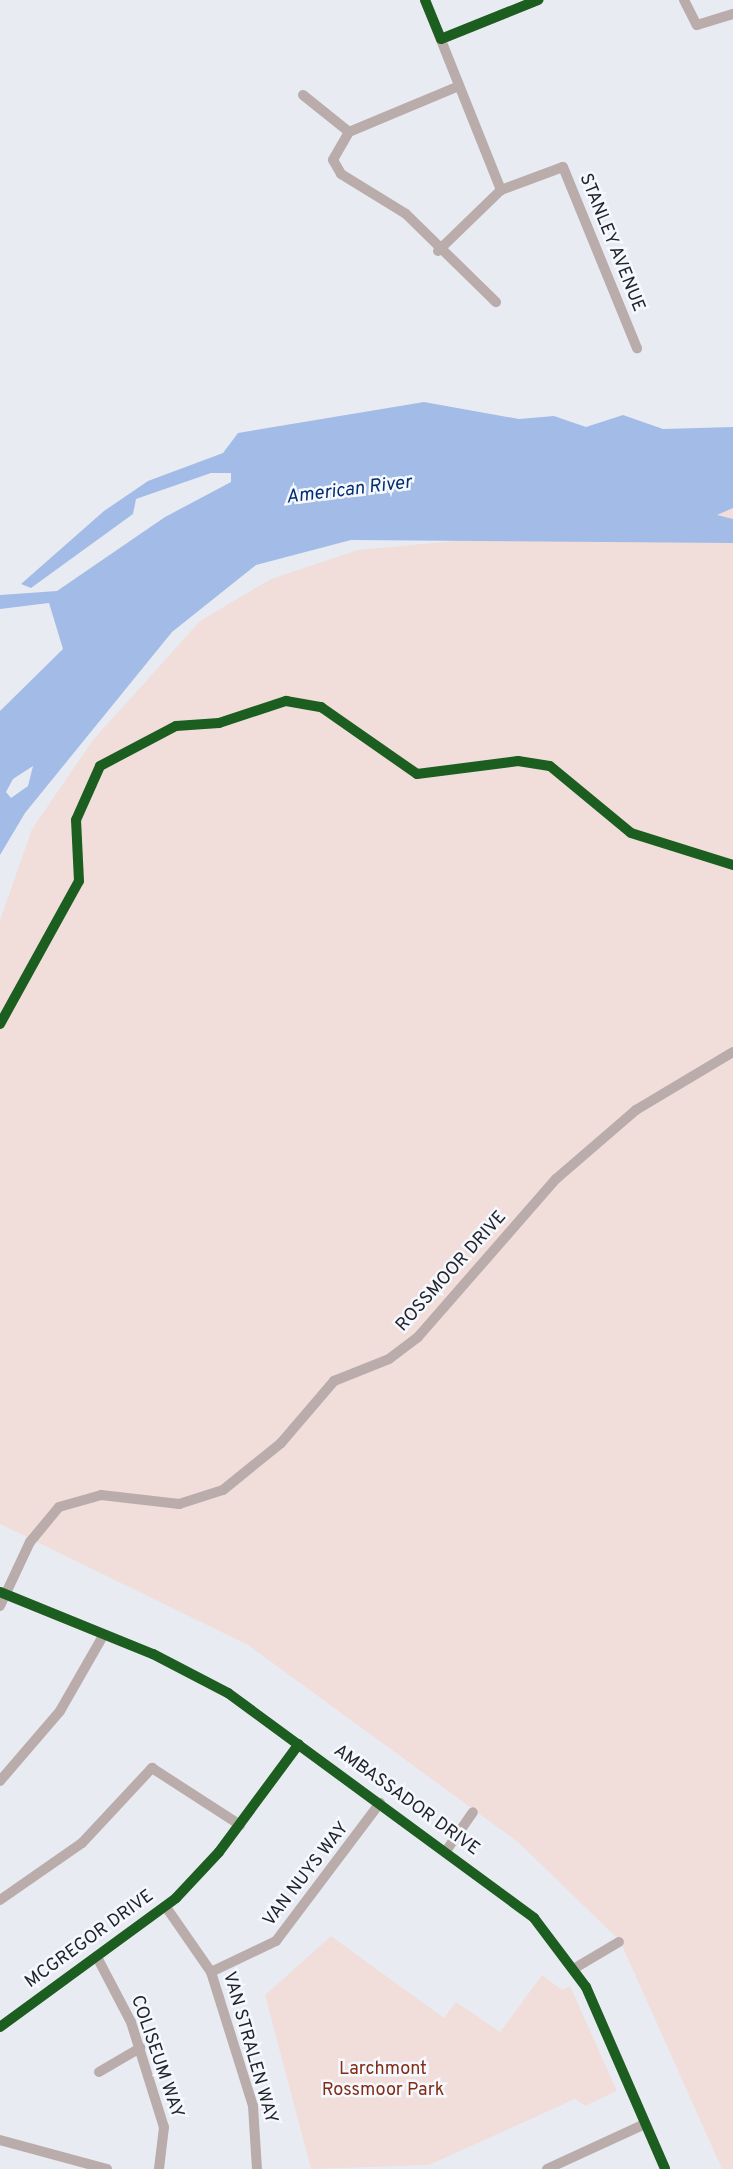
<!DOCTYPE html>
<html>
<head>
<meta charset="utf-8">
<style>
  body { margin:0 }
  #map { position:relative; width:733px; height:2169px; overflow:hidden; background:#e8ecf2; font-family:Overpass,sans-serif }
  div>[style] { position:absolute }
  .green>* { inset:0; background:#f1deda }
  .water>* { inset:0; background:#a3bce7 }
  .minor>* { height:10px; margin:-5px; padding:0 5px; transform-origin:5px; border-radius:5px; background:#b9acab }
  .cycleway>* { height:10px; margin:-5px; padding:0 5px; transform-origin:5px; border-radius:5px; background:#1b5e20 }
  span { translate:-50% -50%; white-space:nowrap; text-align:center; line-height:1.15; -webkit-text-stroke:5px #f5f8fe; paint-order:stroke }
  .street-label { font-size:18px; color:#222428 }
  .park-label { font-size:18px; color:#822d14 }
  .water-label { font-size:19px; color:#052e70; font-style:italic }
</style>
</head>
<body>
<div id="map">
  <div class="green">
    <i style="clip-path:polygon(733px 502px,733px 2169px,722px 2169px,620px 1941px,518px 1842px,248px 1645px,0 1524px,0 920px,32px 829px,93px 740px,200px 621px,271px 579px,358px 550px,530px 534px)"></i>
    <i style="clip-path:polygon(331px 1936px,444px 2018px,456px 2002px,500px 2032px,542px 1975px,562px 1990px,570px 1986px,617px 2091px,585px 2106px,575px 2099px,429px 2165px,311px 2169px,265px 1995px)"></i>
  </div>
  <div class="water">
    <i style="clip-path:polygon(evenodd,424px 402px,519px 419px,554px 416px,586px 427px,623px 415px,663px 429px,733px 427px,733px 508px,717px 515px,733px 519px,733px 543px,351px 540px,256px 565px,172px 632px,25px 813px,0 855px,0 711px,63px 649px,49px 603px,0 609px,0 595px,57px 591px,165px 517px,231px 482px,231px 473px,211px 473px,136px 499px,133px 514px,31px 588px,21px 584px,104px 511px,148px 481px,223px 453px,238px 433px,424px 402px,33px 766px,28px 786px,11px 798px,6px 792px,13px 779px,33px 766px)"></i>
  </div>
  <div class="minor">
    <i style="left:425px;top:0;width:205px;rotate:68.2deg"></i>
    <i style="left:684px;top:0;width:28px;rotate:63deg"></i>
    <i style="left:697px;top:25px;width:38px;rotate:-17deg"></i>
    <i style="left:441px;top:39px;width:105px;rotate:-21.9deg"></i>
    <i style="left:459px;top:86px;width:119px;rotate:157.3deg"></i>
    <i style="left:349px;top:132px;width:32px;rotate:120deg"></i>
    <i style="left:333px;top:160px;width:16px;rotate:60deg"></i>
    <i style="left:341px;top:174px;width:76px;rotate:31.6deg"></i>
    <i style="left:406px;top:214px;width:126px;rotate:44.4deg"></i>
    <i style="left:303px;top:95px;width:59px;rotate:38.8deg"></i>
    <i style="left:438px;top:251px;width:88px;rotate:-44.1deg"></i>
    <i style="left:501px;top:190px;width:66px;rotate:-20.4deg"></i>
    <i style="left:563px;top:167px;width:196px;rotate:67.8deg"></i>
    <i style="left:0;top:1592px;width:165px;rotate:22.1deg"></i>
    <i style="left:153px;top:1654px;width:85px;rotate:27.5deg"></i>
    <i style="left:228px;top:1693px;width:380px;rotate:36.3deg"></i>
    <i style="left:534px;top:1918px;width:86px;rotate:53deg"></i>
    <i style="left:586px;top:1987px;width:198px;rotate:66.5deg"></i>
    <i style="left:0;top:1606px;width:71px;rotate:-64.9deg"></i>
    <i style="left:30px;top:1542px;width:45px;rotate:-50.4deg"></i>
    <i style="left:59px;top:1507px;width:44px;rotate:-15.9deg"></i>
    <i style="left:101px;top:1495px;width:79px;rotate:6.6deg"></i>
    <i style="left:179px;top:1504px;width:46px;rotate:-17.7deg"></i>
    <i style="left:223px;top:1490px;width:75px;rotate:-39deg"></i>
    <i style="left:281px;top:1443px;width:82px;rotate:-49.5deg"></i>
    <i style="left:334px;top:1381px;width:59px;rotate:-21.8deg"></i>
    <i style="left:389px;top:1359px;width:36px;rotate:-37deg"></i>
    <i style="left:418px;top:1337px;width:210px;rotate:-48.9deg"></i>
    <i style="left:556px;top:1179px;width:106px;rotate:-40.8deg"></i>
    <i style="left:636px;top:1110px;width:113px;rotate:-30.9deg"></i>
    <i style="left:0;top:1781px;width:92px;rotate:-49.4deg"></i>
    <i style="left:60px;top:1711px;width:86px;rotate:-60.2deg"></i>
    <i style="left:446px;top:1851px;width:47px;rotate:-55.3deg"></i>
    <i style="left:0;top:1900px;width:100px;rotate:-34.8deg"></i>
    <i style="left:82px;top:1843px;width:103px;rotate:-47deg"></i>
    <i style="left:152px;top:1768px;width:105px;rotate:32.9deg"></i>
    <i style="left:166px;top:1907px;width:79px;rotate:55.3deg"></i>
    <i style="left:211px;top:1972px;width:140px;rotate:72.6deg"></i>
    <i style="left:253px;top:2106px;width:63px;rotate:86.4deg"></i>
    <i style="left:98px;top:1959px;width:71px;rotate:62.4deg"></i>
    <i style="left:131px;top:2022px;width:110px;rotate:72.6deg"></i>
    <i style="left:164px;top:2127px;width:42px;rotate:96.8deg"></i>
    <i style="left:575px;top:1968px;width:51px;rotate:-30.6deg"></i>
    <i style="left:211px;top:1972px;width:72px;rotate:-25.5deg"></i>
    <i style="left:276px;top:1941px;width:173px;rotate:-53deg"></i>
    <i style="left:0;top:2027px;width:218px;rotate:-36.2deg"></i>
    <i style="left:176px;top:1898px;width:63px;rotate:-46.9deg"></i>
    <i style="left:219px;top:1852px;width:134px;rotate:-53.5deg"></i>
    <i style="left:99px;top:2072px;width:48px;rotate:-30.3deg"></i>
    <i style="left:0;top:2140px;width:111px;rotate:15.2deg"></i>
    <i style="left:547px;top:2169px;width:108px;rotate:-24.7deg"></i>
  </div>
  <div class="cycleway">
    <i style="left:425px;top:0;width:42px;rotate:67.7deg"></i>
    <i style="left:441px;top:39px;width:105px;rotate:-21.9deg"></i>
    <i style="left:0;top:1024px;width:163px;rotate:-61.1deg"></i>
    <i style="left:79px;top:881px;width:61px;rotate:-92.8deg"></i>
    <i style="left:76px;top:820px;width:59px;rotate:-66deg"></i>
    <i style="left:100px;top:766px;width:86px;rotate:-27.8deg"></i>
    <i style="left:176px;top:726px;width:43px;rotate:-4deg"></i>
    <i style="left:219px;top:723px;width:71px;rotate:-18.2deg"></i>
    <i style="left:286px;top:701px;width:36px;rotate:10deg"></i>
    <i style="left:321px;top:707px;width:117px;rotate:34.9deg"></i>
    <i style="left:417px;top:774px;width:102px;rotate:-7.3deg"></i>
    <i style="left:518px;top:761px;width:32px;rotate:9deg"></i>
    <i style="left:550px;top:766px;width:105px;rotate:39.6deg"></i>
    <i style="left:631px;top:833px;width:107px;rotate:17.4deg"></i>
    <i style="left:0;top:1592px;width:165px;rotate:22.1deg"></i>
    <i style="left:153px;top:1654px;width:85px;rotate:27.5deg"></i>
    <i style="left:228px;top:1693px;width:380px;rotate:36.3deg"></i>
    <i style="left:534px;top:1918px;width:86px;rotate:53deg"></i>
    <i style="left:586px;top:1987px;width:198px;rotate:66.5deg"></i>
    <i style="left:0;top:2027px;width:218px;rotate:-36.2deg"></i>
    <i style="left:176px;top:1898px;width:63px;rotate:-46.9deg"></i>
    <i style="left:219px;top:1852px;width:134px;rotate:-53.5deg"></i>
  </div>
  <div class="street-label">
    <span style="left:611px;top:243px;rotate:68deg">STANLEY AVENUE</span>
    <span style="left:452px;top:1272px;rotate:-48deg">ROSSMOOR DRIVE</span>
    <span style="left:406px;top:1801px;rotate:36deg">AMBASSADOR DRIVE</span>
    <span style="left:307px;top:1875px;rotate:-52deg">VAN NUYS WAY</span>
    <span style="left:90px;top:1940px;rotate:-36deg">MCGREGOR DRIVE</span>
    <span style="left:249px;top:2048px;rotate:74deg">VAN STRALEN WAY</span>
    <span style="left:156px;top:2057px;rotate:71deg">COLISEUM WAY</span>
  </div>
  <div class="park-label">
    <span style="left:383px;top:2081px">Larchmont<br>Rossmoor Park</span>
  </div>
  <div class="water-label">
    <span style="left:349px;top:491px;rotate:-7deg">American River</span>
  </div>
</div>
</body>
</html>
